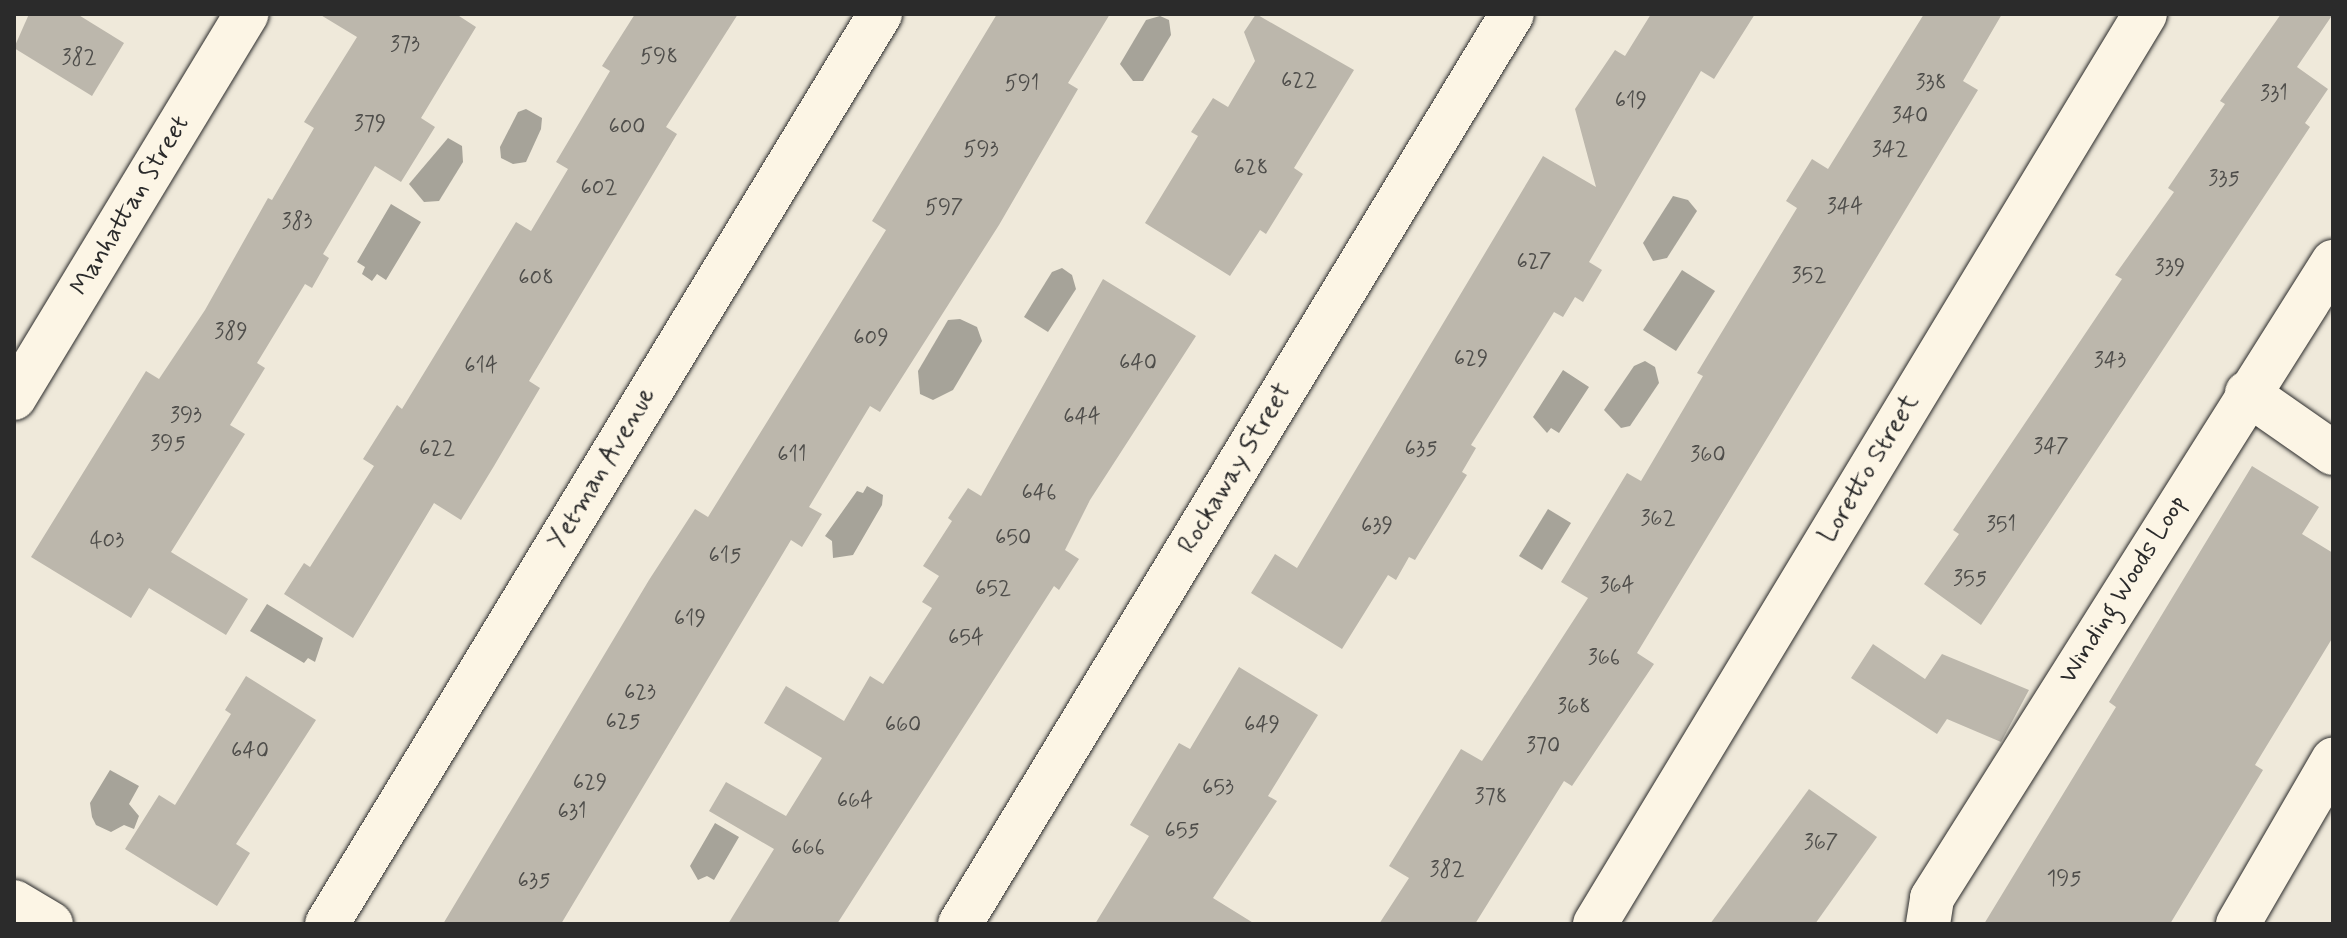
<!DOCTYPE html>
<html>
<head>
<meta charset="utf-8">
<style>
  body { margin:0 }
  #map { position:relative; width:2347px; height:938px; overflow:hidden; background:#efe9da; font-family:Mynerve,sans-serif }
  div>[style] { position:absolute }
  .water>* { inset:0; background:#a6a399 }
  .building>* { inset:0; background:#bcb7ac }
  .roads { filter:drop-shadow(0 0 2px #2b2b2b) drop-shadow(0 0 2px #2b2b2b) }
  .minor>* { height:44px; margin:-22px; padding:0 22px; transform-origin:22px; border-radius:22px; background:#fcf5e5 }
  span { translate:-50% -50%; white-space:nowrap; text-align:center; line-height:1.15; -webkit-text-stroke:6px #fcf5e5; paint-order:stroke }
  .number-label { font-size:22px; color:#4f4e4b }
  .number-label span { -webkit-text-stroke-width:0 }
  .street-label { font-size:26px; color:#2b2b2b }
  .frame { position:absolute; inset:0; border:16px solid #2b2b2b; pointer-events:none }
</style>
</head>
<body>
<div id="map">
  <div class="water">
    <i style="clip-path:polygon(1160px 16px,1169px 20px,1171px 35px,1143px 81px,1133px 81px,1120px 64px,1146px 20px)"></i>
    <i style="clip-path:polygon(526px 109px,542px 118px,541px 129px,526px 162px,513px 164px,501px 158px,500px 147px,518px 112px)"></i>
    <i style="clip-path:polygon(448px 138px,462px 146px,463px 162px,439px 201px,424px 202px,409px 184px)"></i>
    <i style="clip-path:polygon(1673px 196px,1688px 200px,1697px 211px,1667px 258px,1653px 261px,1643px 243px)"></i>
    <i style="clip-path:polygon(391px 204px,421px 222px,386px 280px,377px 274px,372px 281px,362px 274px,365px 267px,357px 262px)"></i>
    <i style="clip-path:polygon(1062px 268px,1072px 275px,1076px 289px,1048px 332px,1024px 317px,1052px 272px)"></i>
    <i style="clip-path:polygon(1682px 270px,1715px 291px,1676px 351px,1643px 330px)"></i>
    <i style="clip-path:polygon(960px 319px,977px 327px,982px 341px,953px 390px,933px 400px,920px 394px,918px 371px,948px 320px)"></i>
    <i style="clip-path:polygon(1645px 361px,1655px 367px,1659px 383px,1630px 426px,1621px 428px,1604px 410px,1634px 366px)"></i>
    <i style="clip-path:polygon(1563px 370px,1589px 387px,1559px 433px,1551px 428px,1547px 433px,1533px 417px)"></i>
    <i style="clip-path:polygon(867px 486px,883px 495px,882px 505px,853px 555px,833px 558px,832px 541px,825px 536px,857px 491px,863px 493px)"></i>
    <i style="clip-path:polygon(1548px 509px,1571px 523px,1542px 570px,1519px 556px)"></i>
    <i style="clip-path:polygon(267px 604px,323px 638px,315px 662px,308px 658px,304px 663px,250px 631px)"></i>
    <i style="clip-path:polygon(110px 770px,139px 786px,129px 804px,139px 816px,134px 829px,124px 825px,111px 832px,96px 825px,92px 817px,90px 803px)"></i>
    <i style="clip-path:polygon(715px 823px,739px 837px,714px 880px,707px 876px,698px 880px,690px 866px)"></i>
  </div>
  <div class="building">
    <i style="clip-path:polygon(29px 14px,77px 14px,124px 43px,92px 96px,14px 48px)"></i>
    <i style="clip-path:polygon(319px 14px,456px 14px,476px 27px,421px 118px,435px 127px,401px 182px,375px 166px,323px 254px,329px 258px,312px 288px,305px 284px,257px 363px,265px 368px,230px 425px,245px 434px,171px 552px,248px 599px,226px 635px,149px 588px,131px 618px,31px 557px,146px 371px,159px 379px,205px 310px,268px 198px,272px 200px,314px 128px,304px 122px,357px 37px)"></i>
    <i style="clip-path:polygon(635px 14px,738px 14px,666px 127px,677px 134px,529px 381px,540px 388px,494px 466px,461px 520px,434px 503px,353px 638px,284px 594px,304px 563px,310px 567px,374px 466px,363px 459px,397px 405px,402px 409px,516px 222px,531px 231px,568px 169px,556px 162px,610px 71px,602px 66px)"></i>
    <i style="clip-path:polygon(997px 14px,1110px 14px,1068px 83px,1078px 89px,999px 225px,880px 412px,870px 406px,809px 507px,822px 514px,802px 547px,791px 540px,561px 924px,443px 924px,649px 580px,695px 509px,708px 517px,886px 230px,872px 221px)"></i>
    <i style="clip-path:polygon(1256px 14px,1354px 70px,1294px 168px,1303px 174px,1266px 234px,1260px 230px,1230px 276px,1145px 223px,1198px 136px,1191px 132px,1213px 98px,1228px 107px,1255px 61px,1244px 32px)"></i>
    <i style="clip-path:polygon(1651px 14px,1755px 14px,1714px 79px,1701px 71px,1589px 262px,1602px 270px,1583px 302px,1575px 297px,1563px 317px,1554px 312px,1471px 445px,1476px 448px,1462px 472px,1467px 475px,1415px 560px,1409px 557px,1396px 580px,1388px 575px,1342px 649px,1251px 593px,1275px 554px,1297px 568px,1543px 156px,1596px 187px,1575px 109px,1615px 50px,1625px 56px)"></i>
    <i style="clip-path:polygon(1924px 14px,2002px 14px,1963px 81px,1978px 90px,1637px 653px,1654px 664px,1572px 786px,1564px 781px,1475px 924px,1379px 924px,1409px 878px,1389px 866px,1461px 749px,1482px 761px,1588px 598px,1561px 582px,1627px 473px,1641px 481px,1703px 376px,1697px 373px,1797px 208px,1786px 201px,1812px 159px,1828px 169px)"></i>
    <i style="clip-path:polygon(2281px 14px,2333px 14px,2297px 67px,2328px 89px,2305px 123px,2310px 127px,1981px 625px,1924px 584px,1959px 534px,1953px 530px,2122px 279px,2115px 275px,2174px 192px,2168px 188px,2225px 104px,2220px 101px)"></i>
    <i style="clip-path:polygon(1103px 279px,1196px 336px,1090px 500px,1065px 550px,1079px 559px,1059px 590px,1054px 586px,837px 924px,728px 924px,774px 849px,709px 811px,726px 782px,786px 816px,822px 758px,764px 723px,786px 686px,844px 721px,870px 676px,883px 684px,932px 608px,922px 602px,939px 576px,923px 566px,952px 521px,948px 518px,968px 488px,981px 496px)"></i>
    <i style="clip-path:polygon(2252px 466px,2319px 507px,2302px 534px,2333px 553px,2333px 637px,2255px 765px,2263px 770px,2170px 924px,1984px 924px,2116px 707px,2109px 702px)"></i>
    <i style="clip-path:polygon(1873px 644px,1925px 679px,1942px 654px,2029px 690px,2001px 742px,1947px 719px,1937px 734px,1851px 678px)"></i>
    <i style="clip-path:polygon(1239px 667px,1318px 715px,1268px 796px,1277px 801px,1213px 898px,1255px 924px,1095px 924px,1149px 836px,1130px 825px,1179px 743px,1190px 749px)"></i>
    <i style="clip-path:polygon(246px 676px,316px 720px,236px 844px,250px 853px,217px 906px,125px 849px,159px 795px,175px 805px,231px 714px,225px 710px)"></i>
    <i style="clip-path:polygon(1809px 789px,1877px 837px,1815px 924px,1710px 924px)"></i>
  </div>
  <div class="roads">
    <div class="minor">
      <i style="left:2247px;top:393px;width:105px;rotate:34.9deg"></i>
      <i style="left:14px;top:398px;width:449px;rotate:-58.8deg"></i>
      <i style="left:14px;top:902px;width:43px;rotate:30.7deg"></i>
      <i style="left:327px;top:924px;width:1065px;rotate:-58.71deg"></i>
      <i style="left:960px;top:924px;width:1064px;rotate:-58.76deg"></i>
      <i style="left:1595px;top:924px;width:1063px;rotate:-58.85deg"></i>
      <i style="left:1928px;top:924px;width:26px;rotate:-81deg"></i>
      <i style="left:1932px;top:898px;width:752px;rotate:-57.77deg"></i>
      <i style="left:2238px;top:924px;width:190px;rotate:-59.9deg"></i>
    </div>
  </div>
  <div class="number-label">
    <span style="left:405px;top:46px">373</span>
    <span style="left:659px;top:58px">598</span>
    <span style="left:79px;top:59px">382</span>
    <span style="left:1299px;top:82px">622</span>
    <span style="left:1931px;top:84px">338</span>
    <span style="left:1022px;top:85px">591</span>
    <span style="left:2274px;top:95px">331</span>
    <span style="left:1631px;top:102px">619</span>
    <span style="left:1910px;top:117px">340</span>
    <span style="left:370px;top:125px">379</span>
    <span style="left:627px;top:128px">600</span>
    <span style="left:981px;top:151px">593</span>
    <span style="left:1890px;top:151px">342</span>
    <span style="left:1251px;top:169px">628</span>
    <span style="left:2224px;top:180px">335</span>
    <span style="left:599px;top:189px">602</span>
    <span style="left:1845px;top:208px">344</span>
    <span style="left:944px;top:209px">597</span>
    <span style="left:297px;top:223px">383</span>
    <span style="left:1534px;top:263px">627</span>
    <span style="left:2170px;top:269px">339</span>
    <span style="left:1809px;top:277px">352</span>
    <span style="left:536px;top:279px">608</span>
    <span style="left:231px;top:333px">389</span>
    <span style="left:871px;top:339px">609</span>
    <span style="left:1471px;top:360px">629</span>
    <span style="left:2110px;top:362px">343</span>
    <span style="left:1138px;top:364px">640</span>
    <span style="left:481px;top:367px">614</span>
    <span style="left:186px;top:417px">393</span>
    <span style="left:1082px;top:418px">644</span>
    <span style="left:168px;top:445px">395</span>
    <span style="left:2051px;top:448px">347</span>
    <span style="left:437px;top:450px">622</span>
    <span style="left:1421px;top:450px">635</span>
    <span style="left:792px;top:456px">611</span>
    <span style="left:1708px;top:456px">360</span>
    <span style="left:1039px;top:494px">646</span>
    <span style="left:1658px;top:520px">362</span>
    <span style="left:2001px;top:526px">351</span>
    <span style="left:1377px;top:527px">639</span>
    <span style="left:1013px;top:539px">650</span>
    <span style="left:107px;top:542px">403</span>
    <span style="left:725px;top:557px">615</span>
    <span style="left:1970px;top:580px">355</span>
    <span style="left:1617px;top:587px">364</span>
    <span style="left:993px;top:590px">652</span>
    <span style="left:690px;top:620px">619</span>
    <span style="left:966px;top:639px">654</span>
    <span style="left:1604px;top:659px">366</span>
    <span style="left:640px;top:694px">623</span>
    <span style="left:1574px;top:708px">368</span>
    <span style="left:623px;top:723px">625</span>
    <span style="left:903px;top:726px">660</span>
    <span style="left:1262px;top:726px">649</span>
    <span style="left:1543px;top:747px">370</span>
    <span style="left:250px;top:752px">640</span>
    <span style="left:590px;top:784px">629</span>
    <span style="left:1218px;top:789px">653</span>
    <span style="left:1491px;top:798px">378</span>
    <span style="left:855px;top:802px">664</span>
    <span style="left:572px;top:813px">631</span>
    <span style="left:1182px;top:832px">655</span>
    <span style="left:1821px;top:844px">367</span>
    <span style="left:808px;top:849px">666</span>
    <span style="left:1447px;top:871px">382</span>
    <span style="left:2064px;top:880px">195</span>
    <span style="left:534px;top:882px">635</span>
  </div>
  <div class="street-label">
    <span style="left:131px;top:206px;rotate:-59deg">Manhattan Street</span>
    <span style="left:603px;top:469px;rotate:-59deg">Yetman Avenue</span>
    <span style="left:1236px;top:469px;rotate:-59deg">Rockaway Street</span>
    <span style="left:1870px;top:469px;rotate:-59deg">Loretto Street</span>
    <span style="left:2124px;top:590px;rotate:-58deg">Winding Woods Loop</span>
  </div>
  <div class="frame"></div>
</div>
</body>
</html>
